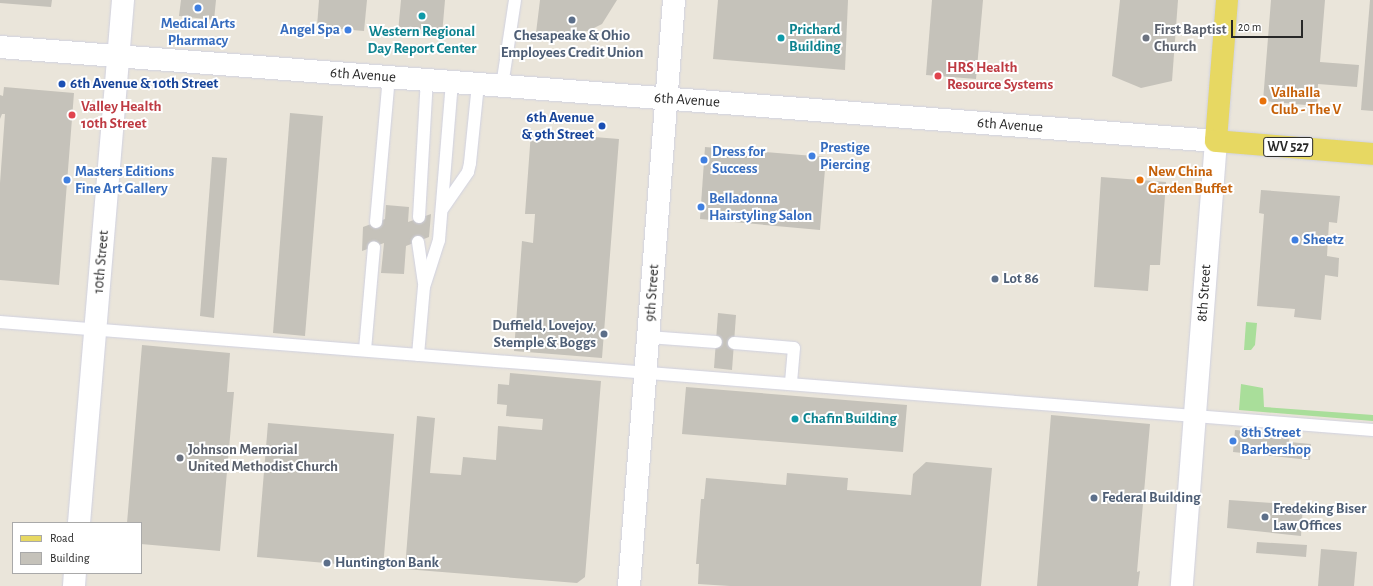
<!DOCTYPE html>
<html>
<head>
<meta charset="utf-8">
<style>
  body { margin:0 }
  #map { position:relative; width:1373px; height:586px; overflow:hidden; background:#eae5da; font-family:"Alegreya Sans",sans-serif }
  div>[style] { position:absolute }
  .green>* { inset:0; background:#a9de9a }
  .building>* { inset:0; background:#c5c2ba }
  .roads { filter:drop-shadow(0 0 1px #d0d1e0) drop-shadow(0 0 1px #d0d1e0) }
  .lane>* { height:12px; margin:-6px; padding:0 6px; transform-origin:6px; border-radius:6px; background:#fff }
  .street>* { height:22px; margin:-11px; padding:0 11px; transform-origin:11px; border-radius:11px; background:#fff }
  .secondary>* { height:22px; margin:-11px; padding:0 11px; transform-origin:11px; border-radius:11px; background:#fff }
  .primary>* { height:22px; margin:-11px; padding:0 11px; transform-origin:11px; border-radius:11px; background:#e7d862 }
  .dots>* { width:11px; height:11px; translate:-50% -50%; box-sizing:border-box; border:2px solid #fff; border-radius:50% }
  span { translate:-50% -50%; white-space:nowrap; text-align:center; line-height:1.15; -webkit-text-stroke:4px #fff; paint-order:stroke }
  .shield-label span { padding:1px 3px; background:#fff; border:1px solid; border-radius:3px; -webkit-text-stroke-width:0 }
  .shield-label { font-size:14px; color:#282828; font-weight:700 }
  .shop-label { font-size:15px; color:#366cbe; font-weight:700 }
  .right { translate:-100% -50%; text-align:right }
  .left { translate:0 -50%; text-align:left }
  .culture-label { font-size:15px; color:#0d838f; font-weight:700 }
  .worship-label { font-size:15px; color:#5b616d; font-weight:700 }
  .service-label { font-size:15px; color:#4e5e75; font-weight:700 }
  .health-label { font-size:15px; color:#be3a42; font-weight:700 }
  .street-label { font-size:15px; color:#282828 }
  .transit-label { font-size:15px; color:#164399; font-weight:700 }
  .food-label { font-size:15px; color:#c56008; font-weight:700 }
  .legend { position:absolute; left:12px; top:522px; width:130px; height:52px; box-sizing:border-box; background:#fff; border:1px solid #a9a9a9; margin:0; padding:5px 7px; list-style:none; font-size:12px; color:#282828 }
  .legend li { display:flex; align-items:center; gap:8px; height:20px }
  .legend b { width:20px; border:1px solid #a9a9a9 }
  .scale { position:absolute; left:1231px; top:20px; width:72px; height:18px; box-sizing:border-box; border:2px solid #282828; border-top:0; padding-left:5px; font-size:12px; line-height:14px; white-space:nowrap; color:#282828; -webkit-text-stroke:3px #fff; paint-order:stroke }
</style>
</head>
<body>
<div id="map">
  <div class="green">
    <i style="clip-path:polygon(1246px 322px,1257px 323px,1255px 345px,1251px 350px,1244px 350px)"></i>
    <i style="clip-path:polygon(1241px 384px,1263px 388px,1264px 407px,1373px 415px,1373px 421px,1239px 410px)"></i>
  </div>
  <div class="building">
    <i style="clip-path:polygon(0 0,52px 0,51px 7px,0 3px)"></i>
    <i style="clip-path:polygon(181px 0,216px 0,214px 20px,179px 16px)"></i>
    <i style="clip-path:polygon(319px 0,367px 0,364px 31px,317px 27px)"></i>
    <i style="clip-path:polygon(401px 0,445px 0,442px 35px,398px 32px)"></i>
    <i style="clip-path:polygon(540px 0,617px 0,602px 24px,588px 31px,577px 32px,576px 36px,536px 33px)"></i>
    <i style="clip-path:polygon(718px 0,848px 0,845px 70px,713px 59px)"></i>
    <i style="clip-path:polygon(932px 0,983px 0,976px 79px,926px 75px)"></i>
    <i style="clip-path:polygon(1120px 0,1178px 0,1172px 81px,1141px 88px,1112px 76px)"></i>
    <i style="clip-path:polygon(1271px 0,1325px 0,1320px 62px,1359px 65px,1357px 87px,1318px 84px,1317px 106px,1263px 101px)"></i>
    <i style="clip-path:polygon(1370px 0,1373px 0,1373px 111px,1361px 110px)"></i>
    <i style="clip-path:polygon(4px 87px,74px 93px,59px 285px,0 280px,0 183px,5px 114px,2px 114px,0 119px,0 95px,3px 96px)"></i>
    <i style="clip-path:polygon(290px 113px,323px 116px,305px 336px,273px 333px)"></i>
    <i style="clip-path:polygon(531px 132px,619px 139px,602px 358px,514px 351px,522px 241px,533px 243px,535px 214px,525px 214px)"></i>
    <i style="clip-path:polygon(705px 147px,826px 157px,820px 230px,700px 219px)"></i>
    <i style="clip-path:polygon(212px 157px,227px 158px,214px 318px,200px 316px)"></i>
    <i style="clip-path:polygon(1101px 177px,1166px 182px,1160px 265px,1150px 265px,1148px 291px,1094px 287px)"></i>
    <i style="clip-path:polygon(1261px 190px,1340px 196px,1337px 223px,1329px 222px,1327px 256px,1339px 258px,1338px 277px,1325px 275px,1321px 320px,1294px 317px,1295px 309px,1257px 306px,1264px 214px,1259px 213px)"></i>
    <i style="clip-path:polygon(386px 205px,409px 207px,408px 222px,431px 214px,429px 237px,406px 246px,404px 274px,381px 273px,384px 243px,362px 251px,363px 227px,385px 219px)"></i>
    <i style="clip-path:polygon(718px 313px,736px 315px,732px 370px,714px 368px)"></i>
    <i style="clip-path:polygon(142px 345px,230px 353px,227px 392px,234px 392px,220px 551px,141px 544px,141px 523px,127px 523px)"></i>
    <i style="clip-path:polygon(510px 373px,601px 381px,585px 577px,577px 583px,405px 569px,417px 416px,435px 418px,430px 473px,461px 475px,463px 457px,496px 460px,498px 426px,542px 430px,543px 419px,506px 416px,507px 405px,497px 404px,498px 384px,509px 385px)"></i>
    <i style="clip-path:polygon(686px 387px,907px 405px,903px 452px,682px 434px)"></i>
    <i style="clip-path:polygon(1051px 415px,1150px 424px,1137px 572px,1140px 571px,1138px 586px,1037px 586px)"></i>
    <i style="clip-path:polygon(268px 423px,394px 434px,383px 568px,257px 557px)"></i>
    <i style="clip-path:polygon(1235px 430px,1290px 434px,1289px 442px,1311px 444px,1310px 460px,1233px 452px)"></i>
    <i style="clip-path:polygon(926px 462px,992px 468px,981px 586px,730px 586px,698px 584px,699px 564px,696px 564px,701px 499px,704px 499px,706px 478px,786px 485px,787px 473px,848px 478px,847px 490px,911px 495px,913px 474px)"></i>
    <i style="clip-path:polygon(1229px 500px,1303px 505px,1301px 536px,1227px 528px)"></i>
    <i style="clip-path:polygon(1257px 542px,1307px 545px,1306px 557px,1256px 553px)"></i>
    <i style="clip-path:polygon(1321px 549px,1357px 552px,1354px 586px,1318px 586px)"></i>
  </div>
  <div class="roads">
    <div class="lane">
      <i style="left:502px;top:86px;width:87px;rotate:-81.4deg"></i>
      <i style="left:443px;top:208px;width:44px;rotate:-55.2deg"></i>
      <i style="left:468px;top:172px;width:9px;rotate:-77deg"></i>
      <i style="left:470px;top:163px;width:79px;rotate:-84.2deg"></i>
      <i style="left:419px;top:217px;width:137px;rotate:-86.7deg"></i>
      <i style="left:376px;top:222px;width:146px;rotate:-84.9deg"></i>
      <i style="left:418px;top:242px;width:41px;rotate:81.7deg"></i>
      <i style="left:0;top:322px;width:1377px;rotate:4.5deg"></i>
      <i style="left:648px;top:337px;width:68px;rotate:4.2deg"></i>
      <i style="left:734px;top:343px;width:60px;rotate:4.8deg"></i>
      <i style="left:794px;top:348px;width:35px;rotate:95deg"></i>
      <i style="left:365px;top:350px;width:103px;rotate:-85deg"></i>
      <i style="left:418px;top:355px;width:68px;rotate:-85deg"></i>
      <i style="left:424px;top:287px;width:49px;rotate:-72.3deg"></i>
      <i style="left:439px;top:240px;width:159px;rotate:-85.3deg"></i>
    </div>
    <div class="street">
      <i style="left:629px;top:586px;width:588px;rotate:-85.61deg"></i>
    </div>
    <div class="secondary">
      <i style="left:0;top:47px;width:1220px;rotate:4.42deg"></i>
      <i style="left:1216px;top:141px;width:446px;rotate:94.4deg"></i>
      <i style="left:79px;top:523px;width:525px;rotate:-85.19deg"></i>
      <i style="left:74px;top:586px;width:13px;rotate:-86deg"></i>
    </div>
    <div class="primary">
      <i style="left:1227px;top:0;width:141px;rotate:94.5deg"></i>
      <i style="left:1216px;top:141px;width:158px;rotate:4.7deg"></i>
    </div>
  </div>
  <div class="dots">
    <i style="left:198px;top:8px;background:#3f7fe0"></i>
    <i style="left:422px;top:16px;background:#0f9aa8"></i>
    <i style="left:572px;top:20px;background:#5c6f8a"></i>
    <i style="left:348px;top:30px;background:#3f7fe0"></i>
    <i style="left:781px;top:38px;background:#0f9aa8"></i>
    <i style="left:1146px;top:38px;background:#6b7280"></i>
    <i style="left:938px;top:76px;background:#e0444e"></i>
    <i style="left:62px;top:84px;background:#1a4fb4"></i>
    <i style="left:1263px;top:101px;background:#e8710a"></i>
    <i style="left:72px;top:115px;background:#e0444e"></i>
    <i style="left:602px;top:126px;background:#1a4fb4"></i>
    <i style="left:812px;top:156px;background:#3f7fe0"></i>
    <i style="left:704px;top:160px;background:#3f7fe0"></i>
    <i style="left:67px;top:180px;background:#3f7fe0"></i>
    <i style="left:1140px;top:180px;background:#e8710a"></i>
    <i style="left:701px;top:207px;background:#3f7fe0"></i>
    <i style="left:1295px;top:240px;background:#3f7fe0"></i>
    <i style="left:995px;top:279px;background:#5c6f8a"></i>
    <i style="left:604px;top:334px;background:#5c6f8a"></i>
    <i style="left:795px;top:419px;background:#0f9aa8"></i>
    <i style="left:1233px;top:441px;background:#3f7fe0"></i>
    <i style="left:180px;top:458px;background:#6b7280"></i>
    <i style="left:1094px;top:498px;background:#5c6f8a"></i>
    <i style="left:1265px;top:517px;background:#5c6f8a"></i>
    <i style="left:327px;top:563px;background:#5c6f8a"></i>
  </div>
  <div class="shield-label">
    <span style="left:1288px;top:147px">WV 527</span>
  </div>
  <div class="shop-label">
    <span style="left:198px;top:32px">Medical Arts<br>Pharmacy</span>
    <span class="right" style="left:340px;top:30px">Angel Spa</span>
    <span class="left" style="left:820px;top:156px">Prestige<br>Piercing</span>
    <span class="left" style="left:712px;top:160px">Dress for<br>Success</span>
    <span class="left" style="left:75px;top:180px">Masters Editions<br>Fine Art Gallery</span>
    <span class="left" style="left:709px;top:207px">Belladonna<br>Hairstyling Salon</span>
    <span class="left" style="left:1303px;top:240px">Sheetz</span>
    <span class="left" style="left:1241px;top:441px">8th Street<br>Barbershop</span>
  </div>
  <div class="culture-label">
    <span class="left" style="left:789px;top:38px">Prichard<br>Building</span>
    <span style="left:422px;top:40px">Western Regional<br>Day Report Center</span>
    <span class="left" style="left:803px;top:419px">Chafin Building</span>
  </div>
  <div class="worship-label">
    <span class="left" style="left:1154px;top:38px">First Baptist<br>Church</span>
    <span class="left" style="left:188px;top:458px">Johnson Memorial<br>United Methodist Church</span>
  </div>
  <div class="service-label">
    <span style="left:572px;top:44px">Chesapeake &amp; Ohio<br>Employees Credit Union</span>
    <span class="left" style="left:1003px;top:279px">Lot 86</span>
    <span class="right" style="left:596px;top:334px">Duffield, Lovejoy,<br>Stemple &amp; Boggs</span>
    <span class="left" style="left:1102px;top:498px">Federal Building</span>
    <span class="left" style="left:1273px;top:517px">Fredeking Biser<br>Law Offices</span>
    <span class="left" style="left:335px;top:563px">Huntington Bank</span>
  </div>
  <div class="health-label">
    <span class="left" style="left:947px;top:76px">HRS Health<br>Resource Systems</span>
    <span class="left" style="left:81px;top:115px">Valley Health<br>10th Street</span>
  </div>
  <div class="street-label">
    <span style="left:363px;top:75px;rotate:4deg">6th Avenue</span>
    <span style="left:687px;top:100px;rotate:4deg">6th Avenue</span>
    <span style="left:1010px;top:125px;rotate:4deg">6th Avenue</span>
    <span style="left:101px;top:262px;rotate:-85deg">10th Street</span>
    <span style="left:652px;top:293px;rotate:-86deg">9th Street</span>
    <span style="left:1204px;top:293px;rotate:-86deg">8th Street</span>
  </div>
  <div class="transit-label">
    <span class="left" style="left:70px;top:84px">6th Avenue &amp; 10th Street</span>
    <span class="right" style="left:594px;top:126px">6th Avenue<br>&amp; 9th Street</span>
  </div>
  <div class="food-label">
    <span class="left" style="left:1271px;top:101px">Valhalla<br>Club - The V</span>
    <span class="left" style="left:1148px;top:180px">New China<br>Garden Buffet</span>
  </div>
  <ul class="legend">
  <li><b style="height:5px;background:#e7d862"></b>Road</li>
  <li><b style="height:11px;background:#c5c2ba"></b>Building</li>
  </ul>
  <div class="scale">20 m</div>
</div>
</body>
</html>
